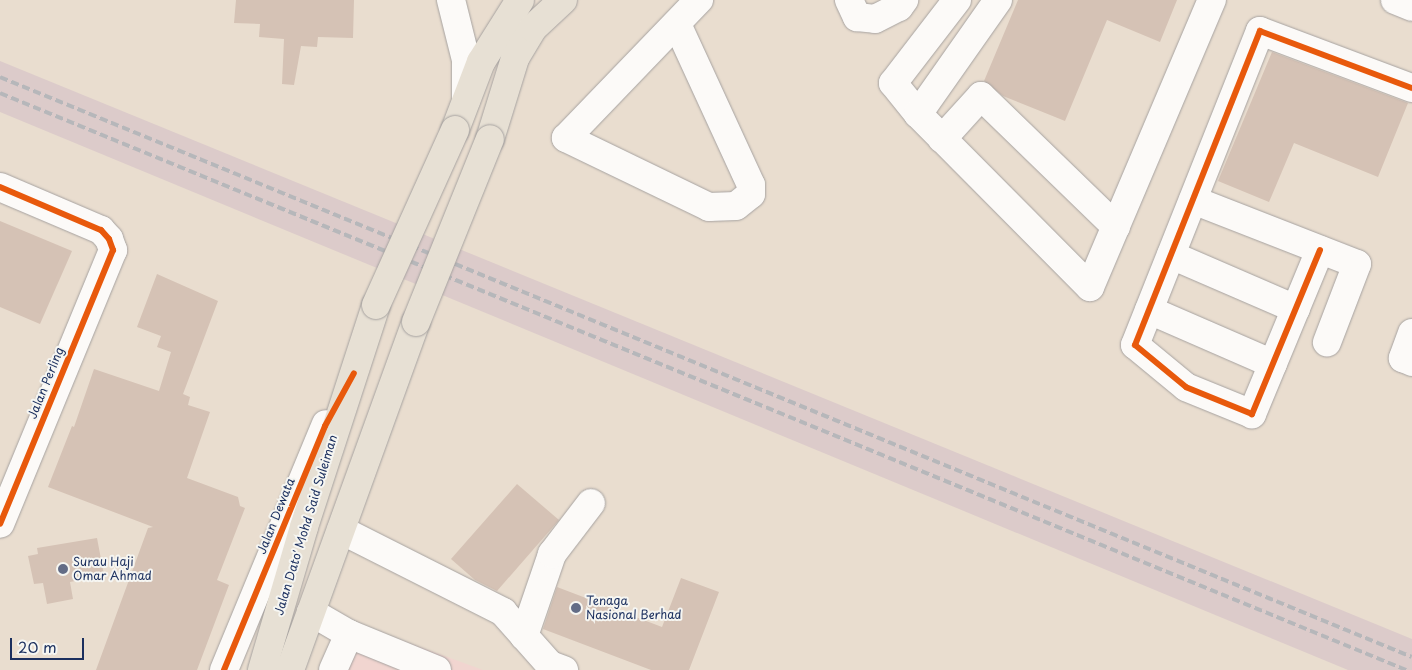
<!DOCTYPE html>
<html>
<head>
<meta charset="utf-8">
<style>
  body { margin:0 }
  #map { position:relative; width:1412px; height:670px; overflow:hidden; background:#e9ddcf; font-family:"Playpen Sans",sans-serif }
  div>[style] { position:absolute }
  .built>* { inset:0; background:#f1d5d0 }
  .industrial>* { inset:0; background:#dccbca }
  .building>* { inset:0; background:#d5c2b5 }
  .roads { filter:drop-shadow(0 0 1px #a6a2a0) drop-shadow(0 0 1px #a6a2a0) }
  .minor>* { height:28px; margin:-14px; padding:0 14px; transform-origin:14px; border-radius:14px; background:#fcfaf8 }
  .major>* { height:28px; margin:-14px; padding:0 14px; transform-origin:14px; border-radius:14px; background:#e7e0d4 }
  .rail>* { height:4px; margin-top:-2px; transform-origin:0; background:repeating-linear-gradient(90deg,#b6b7ba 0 8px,transparent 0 12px) }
  .bridges { filter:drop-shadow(0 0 1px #a6a2a0) drop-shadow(0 0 1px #a6a2a0) }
  .major-bridge>* { height:28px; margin:-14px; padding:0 14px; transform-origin:14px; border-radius:14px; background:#e7e0d4 }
  .cycleway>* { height:6px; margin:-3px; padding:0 3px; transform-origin:3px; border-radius:3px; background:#e8590c }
  .dots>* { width:14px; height:14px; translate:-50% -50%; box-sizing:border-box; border:2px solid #f6f6f2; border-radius:50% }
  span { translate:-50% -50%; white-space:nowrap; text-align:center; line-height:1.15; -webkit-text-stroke:4px #f6f6f2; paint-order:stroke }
  .street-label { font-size:12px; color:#1b2f5e }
  .poi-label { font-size:12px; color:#1b2f5e }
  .left { translate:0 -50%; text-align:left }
  .scale { position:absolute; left:10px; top:638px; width:74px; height:22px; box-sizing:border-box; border:2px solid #1b2f5e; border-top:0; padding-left:6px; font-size:15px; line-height:18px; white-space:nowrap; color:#1b2f5e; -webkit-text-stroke:4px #f6f6f2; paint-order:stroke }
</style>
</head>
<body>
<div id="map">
  <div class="built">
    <i style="clip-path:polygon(357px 624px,483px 670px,339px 670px)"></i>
  </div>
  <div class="industrial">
    <i style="clip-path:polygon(0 61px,1412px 639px,1412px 670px,1348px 670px,0 112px)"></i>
  </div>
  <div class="building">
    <i style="clip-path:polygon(236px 0,354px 0,353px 38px,318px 37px,317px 47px,301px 46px,294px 85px,282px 84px,284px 39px,259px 37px,260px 24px,234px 23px)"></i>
    <i style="clip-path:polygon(1018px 0,1177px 0,1160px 42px,1107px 20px,1065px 121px,1003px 96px,984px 81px)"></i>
    <i style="clip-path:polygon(1272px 52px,1408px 103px,1378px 177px,1294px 143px,1269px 202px,1218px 181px)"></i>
    <i style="clip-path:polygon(0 221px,72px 251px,40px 324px,0 307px)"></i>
    <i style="clip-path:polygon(157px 274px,218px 301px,183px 394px,190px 397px,188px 405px,210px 412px,187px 478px,238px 497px,240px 506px,245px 508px,217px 580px,229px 585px,197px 670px,96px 670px,148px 528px,153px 527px,48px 487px,72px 426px,74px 427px,94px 369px,159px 391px,171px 352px,157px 347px,161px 336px,137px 327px)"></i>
    <i style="clip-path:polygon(517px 484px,559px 520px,497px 591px,475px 580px,451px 559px)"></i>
    <i style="clip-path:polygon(97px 538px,104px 575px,70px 582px,73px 599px,47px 604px,43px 583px,34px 584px,28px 556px,38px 554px,37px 548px)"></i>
    <i style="clip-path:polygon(681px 578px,719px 592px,689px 670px,651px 670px,543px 629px,557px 587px,662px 627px)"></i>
  </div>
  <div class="roads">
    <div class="minor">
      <i style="left:451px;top:0;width:62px;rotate:76deg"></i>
      <i style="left:466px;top:60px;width:40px;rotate:90deg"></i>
      <i style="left:849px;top:0;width:19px;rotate:65deg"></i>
      <i style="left:857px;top:17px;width:18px;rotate:6deg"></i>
      <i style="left:875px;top:19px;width:27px;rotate:-27deg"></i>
      <i style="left:899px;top:7px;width:9px;rotate:-54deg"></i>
      <i style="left:957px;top:0;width:105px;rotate:127.6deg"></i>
      <i style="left:893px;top:83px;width:40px;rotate:51deg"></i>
      <i style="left:918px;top:114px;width:244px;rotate:45.2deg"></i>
      <i style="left:1090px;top:287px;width:312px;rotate:-67deg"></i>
      <i style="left:1395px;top:0;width:18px;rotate:22deg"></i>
      <i style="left:677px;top:24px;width:177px;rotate:65.3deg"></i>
      <i style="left:751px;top:185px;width:9px;rotate:90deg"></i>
      <i style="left:751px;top:194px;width:19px;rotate:141deg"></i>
      <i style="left:736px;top:206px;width:27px;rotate:178deg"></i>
      <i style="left:709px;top:207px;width:159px;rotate:-154.2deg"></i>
      <i style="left:566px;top:138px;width:192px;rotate:-46.1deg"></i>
      <i style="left:918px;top:114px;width:139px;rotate:-54.9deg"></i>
      <i style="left:942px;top:139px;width:58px;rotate:-47.8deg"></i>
      <i style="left:981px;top:96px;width:188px;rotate:44.1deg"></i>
      <i style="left:0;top:187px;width:110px;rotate:23.1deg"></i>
      <i style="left:101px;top:230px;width:12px;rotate:48deg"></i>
      <i style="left:109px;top:239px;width:12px;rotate:70deg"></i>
      <i style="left:113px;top:250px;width:296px;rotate:112.4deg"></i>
      <i style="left:1193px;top:200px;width:176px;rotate:21.3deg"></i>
      <i style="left:1357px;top:264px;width:84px;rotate:111deg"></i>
      <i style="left:1320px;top:250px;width:178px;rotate:112.5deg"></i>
      <i style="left:1252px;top:414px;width:71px;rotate:-157.8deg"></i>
      <i style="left:1186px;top:387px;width:66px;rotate:-140.5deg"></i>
      <i style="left:1135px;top:345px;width:338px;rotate:-68.3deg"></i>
      <i style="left:1260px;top:31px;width:162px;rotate:20.6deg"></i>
      <i style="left:1171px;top:255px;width:136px;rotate:23.4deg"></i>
      <i style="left:1149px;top:310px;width:135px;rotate:23.5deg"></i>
      <i style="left:1412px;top:333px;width:27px;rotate:110deg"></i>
      <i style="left:1403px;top:358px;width:10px;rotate:24deg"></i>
      <i style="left:341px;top:530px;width:182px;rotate:26.8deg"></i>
      <i style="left:503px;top:612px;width:71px;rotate:48.4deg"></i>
      <i style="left:550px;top:665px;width:15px;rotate:20deg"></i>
      <i style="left:311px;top:612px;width:44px;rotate:30.1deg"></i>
      <i style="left:349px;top:634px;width:39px;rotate:114deg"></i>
      <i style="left:349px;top:634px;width:95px;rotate:22.2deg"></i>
      <i style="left:524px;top:636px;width:87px;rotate:-71.1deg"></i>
      <i style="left:552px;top:554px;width:64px;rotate:-52.6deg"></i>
      <i style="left:224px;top:670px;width:266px;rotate:-67.5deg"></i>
    </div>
    <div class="major">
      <i style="left:455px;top:130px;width:73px;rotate:-69.1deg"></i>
      <i style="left:481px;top:62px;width:73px;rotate:-57.8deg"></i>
      <i style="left:490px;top:139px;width:85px;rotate:-72.8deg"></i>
      <i style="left:515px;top:58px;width:35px;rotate:-59deg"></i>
      <i style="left:533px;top:28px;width:41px;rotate:-43deg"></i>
      <i style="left:262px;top:670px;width:149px;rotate:-73.6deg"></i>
      <i style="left:304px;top:527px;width:233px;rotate:-72deg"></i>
      <i style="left:290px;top:670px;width:370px;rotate:-70.1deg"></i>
    </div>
  </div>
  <div class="rail">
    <i style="left:0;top:77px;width:1526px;rotate:22.33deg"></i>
    <i style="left:0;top:93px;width:1520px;rotate:22.31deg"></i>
  </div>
  <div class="bridges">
    <div class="major-bridge">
      <i style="left:376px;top:305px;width:192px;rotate:-65.7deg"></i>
      <i style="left:416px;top:322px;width:197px;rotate:-68deg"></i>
    </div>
  </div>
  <div class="cycleway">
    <i style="left:0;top:187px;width:110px;rotate:23.1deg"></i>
    <i style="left:101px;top:230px;width:12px;rotate:48deg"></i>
    <i style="left:109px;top:239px;width:12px;rotate:70deg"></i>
    <i style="left:113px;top:250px;width:296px;rotate:112.4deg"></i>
    <i style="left:1320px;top:250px;width:178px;rotate:112.5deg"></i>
    <i style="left:1252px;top:414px;width:71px;rotate:-157.8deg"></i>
    <i style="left:1186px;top:387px;width:66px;rotate:-140.5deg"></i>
    <i style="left:1135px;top:345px;width:338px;rotate:-68.3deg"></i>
    <i style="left:1260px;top:31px;width:162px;rotate:20.6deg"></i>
    <i style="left:224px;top:670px;width:264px;rotate:-67.5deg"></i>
    <i style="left:325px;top:426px;width:60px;rotate:-61.3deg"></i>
  </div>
  <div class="dots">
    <i style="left:63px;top:569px;background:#636c86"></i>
    <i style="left:576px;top:608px;background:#636c86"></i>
  </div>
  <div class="street-label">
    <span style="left:46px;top:383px;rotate:-68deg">Jalan Perling</span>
    <span style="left:276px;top:516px;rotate:-68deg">Jalan Dewata</span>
    <span style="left:306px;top:525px;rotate:-73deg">Jalan Dato' Mohd Said Suleiman</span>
  </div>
  <div class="poi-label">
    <span class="left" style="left:73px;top:569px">Surau Haji<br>Omar Ahmad</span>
    <span class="left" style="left:586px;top:608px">Tenaga<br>Nasional Berhad</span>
  </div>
  <div class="scale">20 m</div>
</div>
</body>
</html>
